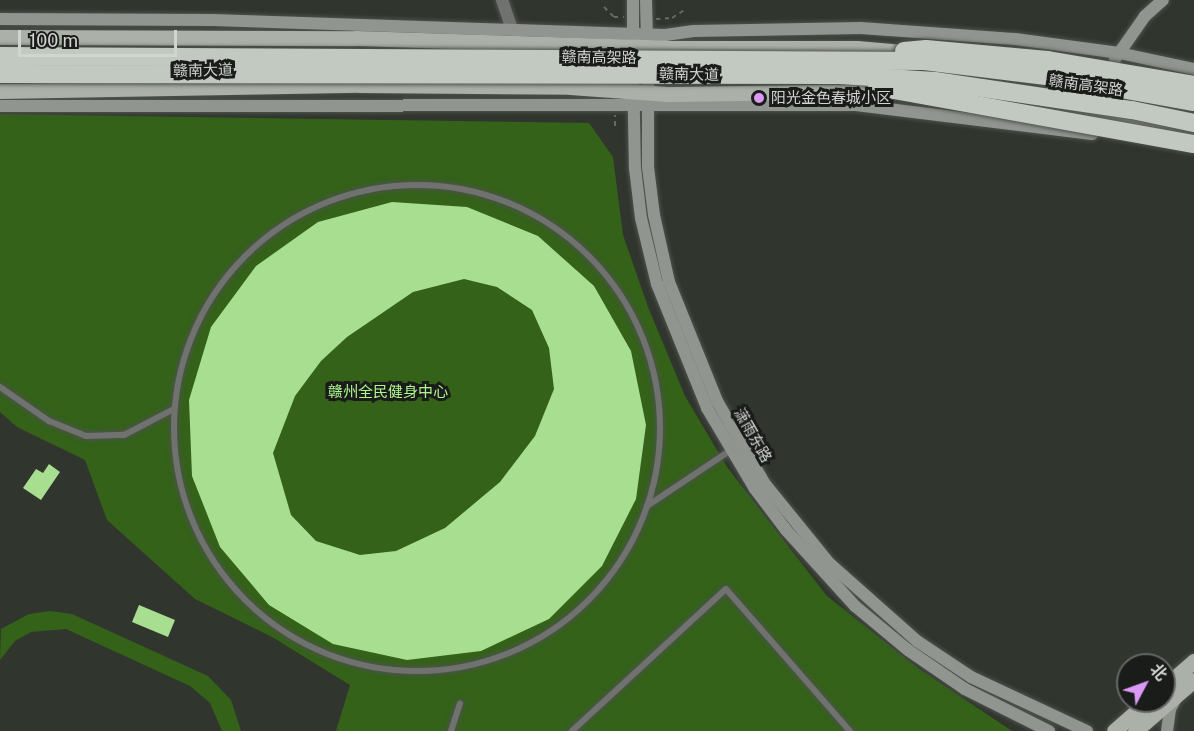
<!DOCTYPE html>
<html>
<head>
<meta charset="utf-8">
<style>
  body { margin:0 }
  #map { position:relative; width:1194px; height:731px; overflow:hidden; background:#30352e; font-family:"Public Sans","Noto Sans SC",sans-serif }
  div>[style] { position:absolute }
  .green>* { inset:0; background:#346219 }
  .building>* { inset:0; background:#a8de90 }
  .path>* { height:2px; margin-top:-1px; transform-origin:0; background:repeating-linear-gradient(90deg,#656a63 0 4.5px,transparent 0 9px) }
  .roads { filter:drop-shadow(0 0 2px #4d524b) drop-shadow(0 0 2px #4d524b) }
  .lane>* { height:6px; margin:-3px; padding:0 3px; transform-origin:3px; border-radius:3px; background:#70726f }
  .lane>.ring { margin:-3px; padding:0; box-sizing:content-box; background:none; border:6px solid #70726f; border-radius:50% }
  .street>* { height:12px; margin:-6px; padding:0 6px; transform-origin:6px; border-radius:6px; background:#70726f }
  .secondary>* { height:12px; margin:-6px; padding:0 6px; transform-origin:6px; border-radius:6px; background:#919590 }
  .primary>* { height:15px; margin:-7.5px; padding:0 7.5px; transform-origin:7.5px; border-radius:7.5px; background:#abb0a9 }
  .bridges { filter:drop-shadow(0 0 2px #4d524b) drop-shadow(0 0 2px #4d524b) }
  .highway-bridge>* { height:18px; margin:-9px; padding:0 9px; transform-origin:9px; border-radius:9px; background:#c2c9c0 }
  .dots>* { width:16px; height:16px; translate:-50% -50%; box-sizing:border-box; border:3px solid #191c19; border-radius:50% }
  span { translate:-50% -50%; white-space:nowrap; text-align:center; line-height:1.15; -webkit-text-stroke:6px #191c19; paint-order:stroke }
  .street-label { font-size:15px; color:#d1d5d0 }
  .poi-label { font-size:15px; color:#d1d5d0 }
  .left { translate:0 -50%; text-align:left }
  .park-label { font-size:15px; color:#aff48f }
  .north { position:absolute; left:1116px; top:653px; width:60px; height:60px; box-sizing:border-box; background:#191c19; border:2px solid #636662; border-radius:50%; rotate:49deg; font-size:16px; font-weight:700; line-height:24px; text-align:center; color:#d1d5d0 }
  .north::after { content:''; display:block; margin:auto; width:21px; height:27px; background:#db99f5; clip-path:polygon(50% 0,100% 100%,50% 72%,0 100%) }
  .scale { position:absolute; left:18px; top:30px; width:159px; height:27px; box-sizing:border-box; border:3px solid #d1d5d0; border-top:0; padding-left:8px; font-size:18px; line-height:21px; white-space:nowrap; color:#d1d5d0; -webkit-text-stroke:4px #191c19; paint-order:stroke }
</style>
</head>
<body>
<div id="map">
  <div class="green">
    <i style="clip-path:polygon(0 114px,589px 123px,613px 157px,623px 235px,648px 307px,685px 396px,727px 467px,827px 596px,918px 668px,1012px 731px,336px 731px,350px 685px,272px 637px,195px 599px,107px 520px,85px 460px,17px 427px,0 412px)"></i>
    <i style="clip-path:polygon(50px 611px,72px 614px,208px 676px,231px 700px,241px 731px,222px 731px,210px 703px,190px 686px,66px 629px,31px 632px,15px 641px,0 660px,1px 629px,29px 614px)"></i>
  </div>
  <div class="building">
    <i style="clip-path:polygon(evenodd,392px 202px,467px 207px,538px 236px,594px 286px,631px 351px,646px 425px,636px 499px,602px 566px,549px 619px,481px 651px,407px 660px,333px 644px,269px 605px,220px 547px,192px 476px,189px 400px,211px 327px,256px 266px,318px 222px,392px 202px,464px 279px,497px 287px,532px 310px,549px 348px,554px 389px,535px 436px,500px 482px,445px 528px,396px 551px,360px 555px,316px 541px,291px 515px,273px 453px,295px 396px,321px 361px,347px 337px,413px 292px,464px 279px)"></i>
    <i style="clip-path:polygon(49px 464px,60px 472px,41px 500px,23px 488px,36px 469px,43px 473px)"></i>
    <i style="clip-path:polygon(139px 605px,175px 620px,168px 637px,132px 622px)"></i>
  </div>
  <div class="path">
    <i style="left:604px;top:7px;width:14px;rotate:45deg"></i>
    <i style="left:614px;top:17px;width:10px"></i>
    <i style="left:656px;top:19px;width:16px;rotate:-4deg"></i>
    <i style="left:672px;top:18px;width:17px;rotate:-33deg"></i>
    <i style="left:615px;top:126px;width:11px;rotate:-90deg"></i>
  </div>
  <div class="roads">
    <div class="lane">
      <i class="ring" style="left:174px;top:185px;width:480px;height:480px"></i>
      <i style="left:0;top:387px;width:60px;rotate:34.8deg"></i>
      <i style="left:49px;top:421px;width:40px;rotate:22deg"></i>
      <i style="left:86px;top:436px;width:38px;rotate:-2deg"></i>
      <i style="left:124px;top:435px;width:56px;rotate:-27.5deg"></i>
      <i style="left:647px;top:506px;width:101px;rotate:-33.7deg"></i>
      <i style="left:451px;top:731px;width:29px;rotate:-72deg"></i>
      <i style="left:572px;top:731px;width:209px;rotate:-42.7deg"></i>
      <i style="left:726px;top:589px;width:189px;rotate:48.9deg"></i>
    </div>
    <div class="street">
      <i style="left:502px;top:0;width:31px;rotate:71deg"></i>
    </div>
    <div class="secondary">
      <i style="left:646px;top:0;width:41px;rotate:88.6deg"></i>
      <i style="left:0;top:19px;width:213px;rotate:0.3deg"></i>
      <i style="left:213px;top:20px;width:452px;rotate:1.9deg"></i>
      <i style="left:665px;top:35px;width:29px;rotate:-8deg"></i>
      <i style="left:694px;top:31px;width:167px;rotate:-1deg"></i>
      <i style="left:861px;top:28px;width:154px;rotate:4.1deg"></i>
      <i style="left:1015px;top:39px;width:105px;rotate:7.7deg"></i>
      <i style="left:1119px;top:53px;width:77px;rotate:12deg"></i>
      <i style="left:633px;top:41px;width:41px;rotate:-90deg"></i>
      <i style="left:1115px;top:59px;width:52px;rotate:-55.1deg"></i>
      <i style="left:1145px;top:16px;width:24px;rotate:-42deg"></i>
      <i style="left:633px;top:67px;width:101px;rotate:88.9deg"></i>
      <i style="left:635px;top:168px;width:50px;rotate:83.2deg"></i>
      <i style="left:641px;top:218px;width:68px;rotate:76.4deg"></i>
      <i style="left:657px;top:284px;width:134px;rotate:68deg"></i>
      <i style="left:707px;top:408px;width:94px;rotate:59.3deg"></i>
      <i style="left:755px;top:489px;width:51px;rotate:52.9deg"></i>
      <i style="left:786px;top:530px;width:103px;rotate:47.8deg"></i>
      <i style="left:855px;top:606px;width:69px;rotate:39.7deg"></i>
      <i style="left:908px;top:650px;width:69px;rotate:34.4deg"></i>
      <i style="left:965px;top:689px;width:94px;rotate:26.6deg"></i>
      <i style="left:648px;top:67px;width:100px;rotate:90deg"></i>
      <i style="left:648px;top:167px;width:48px;rotate:82.9deg"></i>
      <i style="left:654px;top:215px;width:69px;rotate:77.4deg"></i>
      <i style="left:669px;top:282px;width:128px;rotate:68deg"></i>
      <i style="left:717px;top:401px;width:96px;rotate:60deg"></i>
      <i style="left:765px;top:484px;width:102px;rotate:51deg"></i>
      <i style="left:829px;top:563px;width:118px;rotate:41.6deg"></i>
      <i style="left:917px;top:641px;width:65px;rotate:33.7deg"></i>
      <i style="left:971px;top:677px;width:128px;rotate:25deg"></i>
      <i style="left:0;top:106px;width:856px;rotate:-0.07deg"></i>
      <i style="left:856px;top:105px;width:238px;rotate:7deg"></i>
      <i style="left:1167px;top:731px;width:22px;rotate:-82deg"></i>
      <i style="left:1170px;top:709px;width:13px;rotate:-61deg"></i>
    </div>
    <div class="primary">
      <i style="left:0;top:37px;width:356px;rotate:0.2deg"></i>
      <i style="left:356px;top:38px;width:312px;rotate:1.8deg"></i>
      <i style="left:668px;top:48px;width:189px"></i>
      <i style="left:857px;top:48px;width:58px;rotate:4.9deg"></i>
      <i style="left:0;top:91px;width:360px;rotate:-1deg"></i>
      <i style="left:360px;top:85px;width:210px;rotate:0.5deg"></i>
      <i style="left:570px;top:87px;width:98px;rotate:4.1deg"></i>
      <i style="left:668px;top:94px;width:220px;rotate:-0.8deg"></i>
      <i style="left:1001px;top:101px;width:196px;rotate:9.4deg"></i>
      <i style="left:1164px;top:687px;width:40px;rotate:-41deg"></i>
      <i style="left:1114px;top:731px;width:45px;rotate:-41.4deg"></i>
      <i style="left:1135px;top:731px;width:78px;rotate:-40.8deg"></i>
    </div>
  </div>
  <div class="bridges">
    <div class="highway-bridge">
      <i style="left:904px;top:51px;width:22px;rotate:-5deg"></i>
      <i style="left:926px;top:49px;width:122px;rotate:5.2deg"></i>
      <i style="left:1048px;top:60px;width:148px;rotate:9.7deg"></i>
      <i style="left:0;top:56px;width:924px;rotate:0.31deg"></i>
      <i style="left:924px;top:61px;width:137px;rotate:7.1deg"></i>
      <i style="left:1060px;top:78px;width:136px;rotate:10.2deg"></i>
      <i style="left:0;top:74px;width:840px;rotate:0.07deg"></i>
      <i style="left:840px;top:75px;width:95px;rotate:3.6deg"></i>
      <i style="left:935px;top:81px;width:199px;rotate:8.4deg"></i>
      <i style="left:1132px;top:110px;width:63px;rotate:11.8deg"></i>
      <i style="left:877px;top:87px;width:322px;rotate:10.2deg"></i>
    </div>
  </div>
  <div class="dots">
    <i style="left:759px;top:98px;background:#db99f5"></i>
  </div>
  <div class="street-label">
    <span style="left:599px;top:57px;rotate:1deg">赣南高架路</span>
    <span style="left:203px;top:70px;rotate:-1deg">赣南大道</span>
    <span style="left:689px;top:74px;rotate:1deg">赣南大道</span>
    <span style="left:1086px;top:85px;rotate:8deg">赣南高架路</span>
    <span style="left:753px;top:435px;rotate:60deg">潇雨东路</span>
  </div>
  <div class="poi-label">
    <span class="left" style="left:771px;top:98px">阳光金色春城小区</span>
  </div>
  <div class="park-label">
    <span style="left:388px;top:392px">赣州全民健身中心</span>
  </div>
  <div class="north">北</div>
  <div class="scale">100 m</div>
</div>
</body>
</html>
